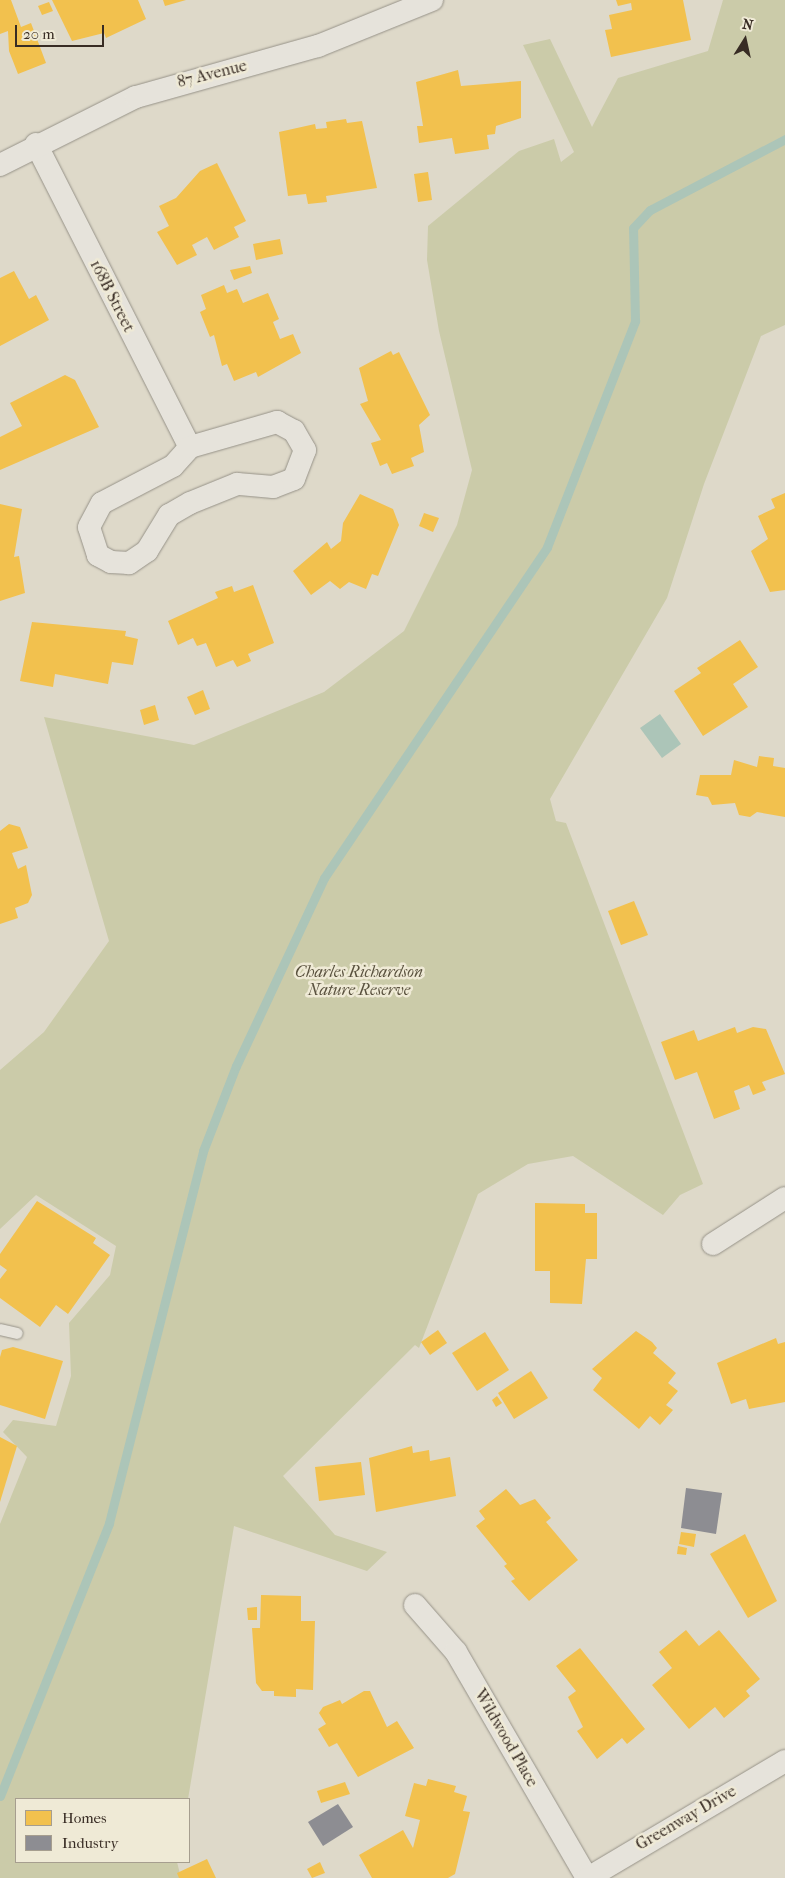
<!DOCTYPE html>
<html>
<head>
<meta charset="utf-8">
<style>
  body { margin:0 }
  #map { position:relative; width:785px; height:1878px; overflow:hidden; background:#ded9c9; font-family:"IM FELL French Canon",serif }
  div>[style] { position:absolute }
  .green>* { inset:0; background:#cbcba9 }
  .water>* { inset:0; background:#acc5b8 }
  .homes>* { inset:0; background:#f2c14e }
  .industry>* { inset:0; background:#8d8d92 }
  .stream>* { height:9px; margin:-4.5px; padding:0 4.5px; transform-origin:4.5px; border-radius:4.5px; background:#acc5b8 }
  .roads { filter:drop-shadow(0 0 1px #969288) drop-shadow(0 0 1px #969288) }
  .lane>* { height:11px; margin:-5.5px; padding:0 5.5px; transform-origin:5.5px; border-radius:5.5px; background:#e6e3db }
  .street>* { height:22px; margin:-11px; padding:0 11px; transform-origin:11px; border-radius:11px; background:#e6e3db }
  span { translate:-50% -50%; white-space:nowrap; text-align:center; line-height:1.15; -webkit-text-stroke:5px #efead6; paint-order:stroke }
  .street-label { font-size:16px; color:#382c24 }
  .park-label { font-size:16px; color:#59513e; font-style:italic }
  .legend { position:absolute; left:15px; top:1798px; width:175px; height:65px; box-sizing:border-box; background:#efead6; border:1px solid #a69e8f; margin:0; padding:6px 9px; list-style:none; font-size:15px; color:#382c24 }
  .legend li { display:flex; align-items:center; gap:10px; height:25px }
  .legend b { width:25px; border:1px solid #a69e8f }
  .north { position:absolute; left:720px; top:15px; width:50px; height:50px; -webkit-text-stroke:4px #efead6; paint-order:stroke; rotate:10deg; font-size:14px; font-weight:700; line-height:20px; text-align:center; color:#382c24 }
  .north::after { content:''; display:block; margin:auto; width:18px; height:22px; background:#382c24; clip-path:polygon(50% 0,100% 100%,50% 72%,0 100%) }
  .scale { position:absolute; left:15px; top:25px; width:89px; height:22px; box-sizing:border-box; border:2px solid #382c24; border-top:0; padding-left:6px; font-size:15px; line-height:18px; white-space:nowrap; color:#382c24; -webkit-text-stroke:4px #efead6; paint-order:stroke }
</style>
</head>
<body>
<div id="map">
  <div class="green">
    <i style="clip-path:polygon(723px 0,785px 0,785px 325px,761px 336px,704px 484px,667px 598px,550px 799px,556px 821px,566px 823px,703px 1184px,680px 1195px,663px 1215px,573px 1156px,528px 1164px,478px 1194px,419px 1348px,415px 1345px,283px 1476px,335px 1535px,387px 1552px,367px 1571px,234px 1526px,188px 1799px,16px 1799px,16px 1862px,177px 1862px,181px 1878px,0 1878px,0 1524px,27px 1457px,3px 1432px,13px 1420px,56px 1426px,71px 1376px,69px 1323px,110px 1275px,116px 1246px,36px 1195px,0 1229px,0 1070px,44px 1032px,109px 941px,44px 717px,194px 745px,324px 692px,404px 631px,457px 525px,472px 470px,439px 331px,427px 260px,428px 226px,519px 151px,554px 139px,561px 162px,574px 152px,523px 45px,550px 39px,592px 127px,618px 78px,708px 51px)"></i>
  </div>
  <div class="water">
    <i style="clip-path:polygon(660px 714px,681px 744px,662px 758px,640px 728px)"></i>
  </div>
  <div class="homes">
    <i style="clip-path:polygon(0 0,11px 0,21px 27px,31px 23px,46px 63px,18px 74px,9px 51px,8px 31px,0 34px)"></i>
    <i style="clip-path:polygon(52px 0,138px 0,146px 19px,106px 38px,104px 33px,72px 41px)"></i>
    <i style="clip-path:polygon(163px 0,186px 0,165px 6px)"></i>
    <i style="clip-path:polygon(616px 0,683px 0,691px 40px,611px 57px,605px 30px,612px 29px,609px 15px,632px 10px,631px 3px,618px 6px)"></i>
    <i style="clip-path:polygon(49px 2px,53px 11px,42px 15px,38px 6px)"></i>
    <i style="clip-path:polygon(458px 70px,461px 86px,521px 81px,521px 118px,496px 126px,495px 134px,487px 135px,489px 149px,455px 154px,452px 138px,419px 143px,417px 126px,423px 126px,416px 82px)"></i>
    <i style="clip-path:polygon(346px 119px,347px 123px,362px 121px,377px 188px,326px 196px,327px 202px,308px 204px,306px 194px,288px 196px,279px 132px,315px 124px,316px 129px,327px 128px,326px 122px)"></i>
    <i style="clip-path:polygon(217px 163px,246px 221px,234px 227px,239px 237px,214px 250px,207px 237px,192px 245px,197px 255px,177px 265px,157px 232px,169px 226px,159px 206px,176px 198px,200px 171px)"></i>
    <i style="clip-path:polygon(428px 172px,432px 200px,418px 202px,414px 174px)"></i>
    <i style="clip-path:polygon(280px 239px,283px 254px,256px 260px,253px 244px)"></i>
    <i style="clip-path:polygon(250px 266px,252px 273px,234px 280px,230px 270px)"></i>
    <i style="clip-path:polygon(14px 271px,29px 299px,36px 295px,49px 320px,0 346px,0 278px)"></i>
    <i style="clip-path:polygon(224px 285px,227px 293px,237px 289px,243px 303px,268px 293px,279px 319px,273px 322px,280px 339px,293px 334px,301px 353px,258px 377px,256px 372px,234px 381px,227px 364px,222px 366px,214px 335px,210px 337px,200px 312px,206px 309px,201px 295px)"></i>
    <i style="clip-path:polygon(391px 351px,393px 355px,399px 352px,430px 415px,419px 425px,424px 452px,411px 458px,414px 466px,392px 474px,387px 463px,380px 466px,371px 443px,381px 440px,360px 404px,368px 401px,359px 368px)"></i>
    <i style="clip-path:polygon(65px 375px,75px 380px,99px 427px,0 470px,0 437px,22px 426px,10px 403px)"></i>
    <i style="clip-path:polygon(785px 493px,785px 590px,770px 592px,751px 551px,768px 539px,758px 516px,775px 508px,771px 499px)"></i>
    <i style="clip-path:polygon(360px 494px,393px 509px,399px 525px,378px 576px,372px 574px,366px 589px,349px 582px,340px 589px,330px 581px,311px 595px,293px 571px,327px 542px,331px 549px,341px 541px,343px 523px)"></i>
    <i style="clip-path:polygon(0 504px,22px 509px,14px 557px,19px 556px,25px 593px,0 601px)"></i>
    <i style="clip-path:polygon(424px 513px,439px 518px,433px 532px,419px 526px)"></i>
    <i style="clip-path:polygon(253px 585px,274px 643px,248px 654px,251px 661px,237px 667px,233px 660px,216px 667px,206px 643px,197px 646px,193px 638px,178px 645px,168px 621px,218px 598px,215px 592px,232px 586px,234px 592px)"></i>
    <i style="clip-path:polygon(32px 622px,126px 631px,125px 636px,138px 639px,133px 665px,112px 662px,108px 684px,55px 674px,53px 687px,20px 681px)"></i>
    <i style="clip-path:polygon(740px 640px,758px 667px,733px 684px,748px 707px,703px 736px,674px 691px,701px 673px,697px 668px)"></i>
    <i style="clip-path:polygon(203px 690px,210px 709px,195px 715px,187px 697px)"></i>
    <i style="clip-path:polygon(155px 705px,159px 720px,144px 725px,140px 710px)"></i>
    <i style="clip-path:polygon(759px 756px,774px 758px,773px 766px,785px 768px,785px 817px,757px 812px,750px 817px,739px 815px,735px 803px,712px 805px,708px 797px,696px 795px,700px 775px,731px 775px,734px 760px,757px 767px)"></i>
    <i style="clip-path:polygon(9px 824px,20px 827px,28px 848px,12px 853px,18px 869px,26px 865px,32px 895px,28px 903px,15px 908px,18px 918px,0 924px,0 831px)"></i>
    <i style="clip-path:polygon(634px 901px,648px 935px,621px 945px,608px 911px)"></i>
    <i style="clip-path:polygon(735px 1027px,737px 1033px,753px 1027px,766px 1029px,785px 1074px,762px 1082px,766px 1090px,753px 1095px,749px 1085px,734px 1091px,740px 1109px,714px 1119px,697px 1072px,675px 1080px,661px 1042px,694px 1030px,698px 1041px)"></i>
    <i style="clip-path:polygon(37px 1201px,96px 1238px,93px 1243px,110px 1255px,68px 1314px,56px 1305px,40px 1327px,0 1298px,0 1279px,7px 1270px,0 1265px,0 1254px)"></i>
    <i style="clip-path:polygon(535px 1203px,585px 1204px,585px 1213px,597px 1213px,597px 1259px,586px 1259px,582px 1304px,550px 1303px,550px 1271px,535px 1271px)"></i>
    <i style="clip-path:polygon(438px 1330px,447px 1343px,430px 1355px,421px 1342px)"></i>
    <i style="clip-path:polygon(636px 1331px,652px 1342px,657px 1348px,653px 1353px,676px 1373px,668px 1383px,678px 1391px,666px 1405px,673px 1410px,660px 1425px,650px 1416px,639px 1429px,593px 1390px,602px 1378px,592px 1369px)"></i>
    <i style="clip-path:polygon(485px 1332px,509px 1370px,477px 1391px,452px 1353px)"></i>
    <i style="clip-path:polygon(776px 1338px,778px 1344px,785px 1342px,785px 1402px,749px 1409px,746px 1399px,731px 1404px,717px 1363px)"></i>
    <i style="clip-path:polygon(13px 1347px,63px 1361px,45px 1419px,0 1405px,0 1357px,2px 1350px)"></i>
    <i style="clip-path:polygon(531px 1371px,548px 1398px,514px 1419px,498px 1393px)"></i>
    <i style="clip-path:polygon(497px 1396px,502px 1403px,496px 1407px,492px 1400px)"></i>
    <i style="clip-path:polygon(0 1437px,17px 1446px,0 1502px)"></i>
    <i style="clip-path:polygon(412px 1446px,413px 1453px,429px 1450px,430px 1461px,450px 1457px,456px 1496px,376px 1512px,369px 1458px)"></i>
    <i style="clip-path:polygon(361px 1462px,365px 1495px,319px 1501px,315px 1467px)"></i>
    <i style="clip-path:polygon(506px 1489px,520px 1505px,535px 1499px,551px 1518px,546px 1522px,578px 1560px,529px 1601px,511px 1581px,515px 1579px,504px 1566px,507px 1564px,476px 1526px,485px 1519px,479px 1511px)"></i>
    <i style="clip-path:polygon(681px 1532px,696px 1534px,694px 1547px,679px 1544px)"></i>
    <i style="clip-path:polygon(745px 1534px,777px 1601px,748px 1618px,710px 1554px)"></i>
    <i style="clip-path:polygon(678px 1546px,687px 1548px,686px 1555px,677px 1554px)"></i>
    <i style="clip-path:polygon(261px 1595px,301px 1596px,301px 1621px,315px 1621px,313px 1690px,296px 1689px,296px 1697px,274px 1696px,274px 1691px,262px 1691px,256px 1683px,252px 1628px,260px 1628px)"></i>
    <i style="clip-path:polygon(257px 1607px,257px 1620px,248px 1620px,247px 1608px)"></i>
    <i style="clip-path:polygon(686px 1630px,699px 1646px,719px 1630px,760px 1679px,746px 1691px,750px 1696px,724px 1718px,715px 1707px,689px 1729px,652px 1685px,672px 1668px,659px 1652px)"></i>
    <i style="clip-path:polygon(580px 1648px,645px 1729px,627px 1744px,622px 1738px,597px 1759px,577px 1731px,583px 1727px,568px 1697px,576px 1691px,556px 1666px)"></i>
    <i style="clip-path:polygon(364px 1691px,370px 1691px,387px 1727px,397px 1721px,414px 1748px,358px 1777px,337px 1743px,329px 1747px,318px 1729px,326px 1724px,319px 1713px,323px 1707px,340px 1700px,342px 1704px)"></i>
    <i style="clip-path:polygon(428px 1779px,456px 1786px,454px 1792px,467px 1796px,463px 1811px,470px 1812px,455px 1874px,448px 1878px,372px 1878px,359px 1855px,403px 1830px,413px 1848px,420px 1820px,405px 1816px,414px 1783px,426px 1786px)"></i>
    <i style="clip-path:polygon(345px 1782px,350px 1794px,321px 1803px,317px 1791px)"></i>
    <i style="clip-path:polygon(207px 1859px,216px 1878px,179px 1878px,177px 1873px)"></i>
    <i style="clip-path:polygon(320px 1862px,325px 1873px,312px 1878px,307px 1869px)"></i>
  </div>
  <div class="industry">
    <i style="clip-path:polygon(686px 1488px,722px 1493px,716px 1534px,681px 1528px)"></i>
    <i style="clip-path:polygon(338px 1804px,353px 1827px,323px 1846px,308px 1822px)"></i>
  </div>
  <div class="stream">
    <i style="left:0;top:1796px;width:294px;rotate:-68.2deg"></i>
    <i style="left:109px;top:1523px;width:384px;rotate:-75.8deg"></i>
    <i style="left:203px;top:1151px;width:91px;rotate:-68.8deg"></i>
    <i style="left:236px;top:1066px;width:208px;rotate:-64.9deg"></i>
    <i style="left:324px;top:878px;width:399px;rotate:-56deg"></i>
    <i style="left:547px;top:547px;width:243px;rotate:-68.7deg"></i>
    <i style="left:635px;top:321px;width:93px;rotate:-91.2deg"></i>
    <i style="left:633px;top:228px;width:25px;rotate:-47deg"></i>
    <i style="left:650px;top:210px;width:153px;rotate:-27.7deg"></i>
  </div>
  <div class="roads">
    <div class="lane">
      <i style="left:0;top:1329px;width:17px;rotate:13deg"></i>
    </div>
    <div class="street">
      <i style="left:36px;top:144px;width:340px;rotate:63.1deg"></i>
      <i style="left:0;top:165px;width:152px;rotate:-26.6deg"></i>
      <i style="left:136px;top:97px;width:189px;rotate:-15.7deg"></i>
      <i style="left:318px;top:46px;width:123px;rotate:-22deg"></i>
      <i style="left:277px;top:422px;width:19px;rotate:28deg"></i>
      <i style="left:294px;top:431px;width:22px;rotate:60deg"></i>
      <i style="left:305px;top:450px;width:31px;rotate:111deg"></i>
      <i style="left:294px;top:479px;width:22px;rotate:159deg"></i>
      <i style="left:273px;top:487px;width:36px;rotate:-175deg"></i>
      <i style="left:237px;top:484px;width:51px;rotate:158deg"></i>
      <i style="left:190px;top:503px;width:24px;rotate:150deg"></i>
      <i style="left:169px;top:515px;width:42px;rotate:121.4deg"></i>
      <i style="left:147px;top:551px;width:22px;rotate:146deg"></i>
      <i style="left:129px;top:563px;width:18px;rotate:-177deg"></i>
      <i style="left:111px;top:562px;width:15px;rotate:-152deg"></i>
      <i style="left:98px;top:555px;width:29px;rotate:-108deg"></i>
      <i style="left:89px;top:527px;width:27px;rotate:-62deg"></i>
      <i style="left:102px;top:503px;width:80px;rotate:-27.5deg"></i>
      <i style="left:173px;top:466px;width:25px;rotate:-48deg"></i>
      <i style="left:190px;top:447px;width:91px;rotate:-16deg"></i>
      <i style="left:713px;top:1244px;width:85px;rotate:-32.6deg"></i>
      <i style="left:415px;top:1605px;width:62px;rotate:48.9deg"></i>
      <i style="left:456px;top:1652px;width:261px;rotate:59.9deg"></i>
      <i style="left:588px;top:1878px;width:229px;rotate:-30.7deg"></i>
    </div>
  </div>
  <div class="street-label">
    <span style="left:212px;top:74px;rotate:-14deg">87 Avenue</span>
    <span style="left:112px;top:296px;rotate:63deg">168B Street</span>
    <span style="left:506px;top:1738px;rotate:60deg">Wildwood Place</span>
    <span style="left:686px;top:1818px;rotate:-30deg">Greenway Drive</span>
  </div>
  <div class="park-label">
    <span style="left:359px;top:981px">Charles Richardson<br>Nature Reserve</span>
  </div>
  <ul class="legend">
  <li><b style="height:14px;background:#f2c14e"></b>Homes</li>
  <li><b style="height:14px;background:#8d8d92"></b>Industry</li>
  </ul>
  <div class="north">N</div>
  <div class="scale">20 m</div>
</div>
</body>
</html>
